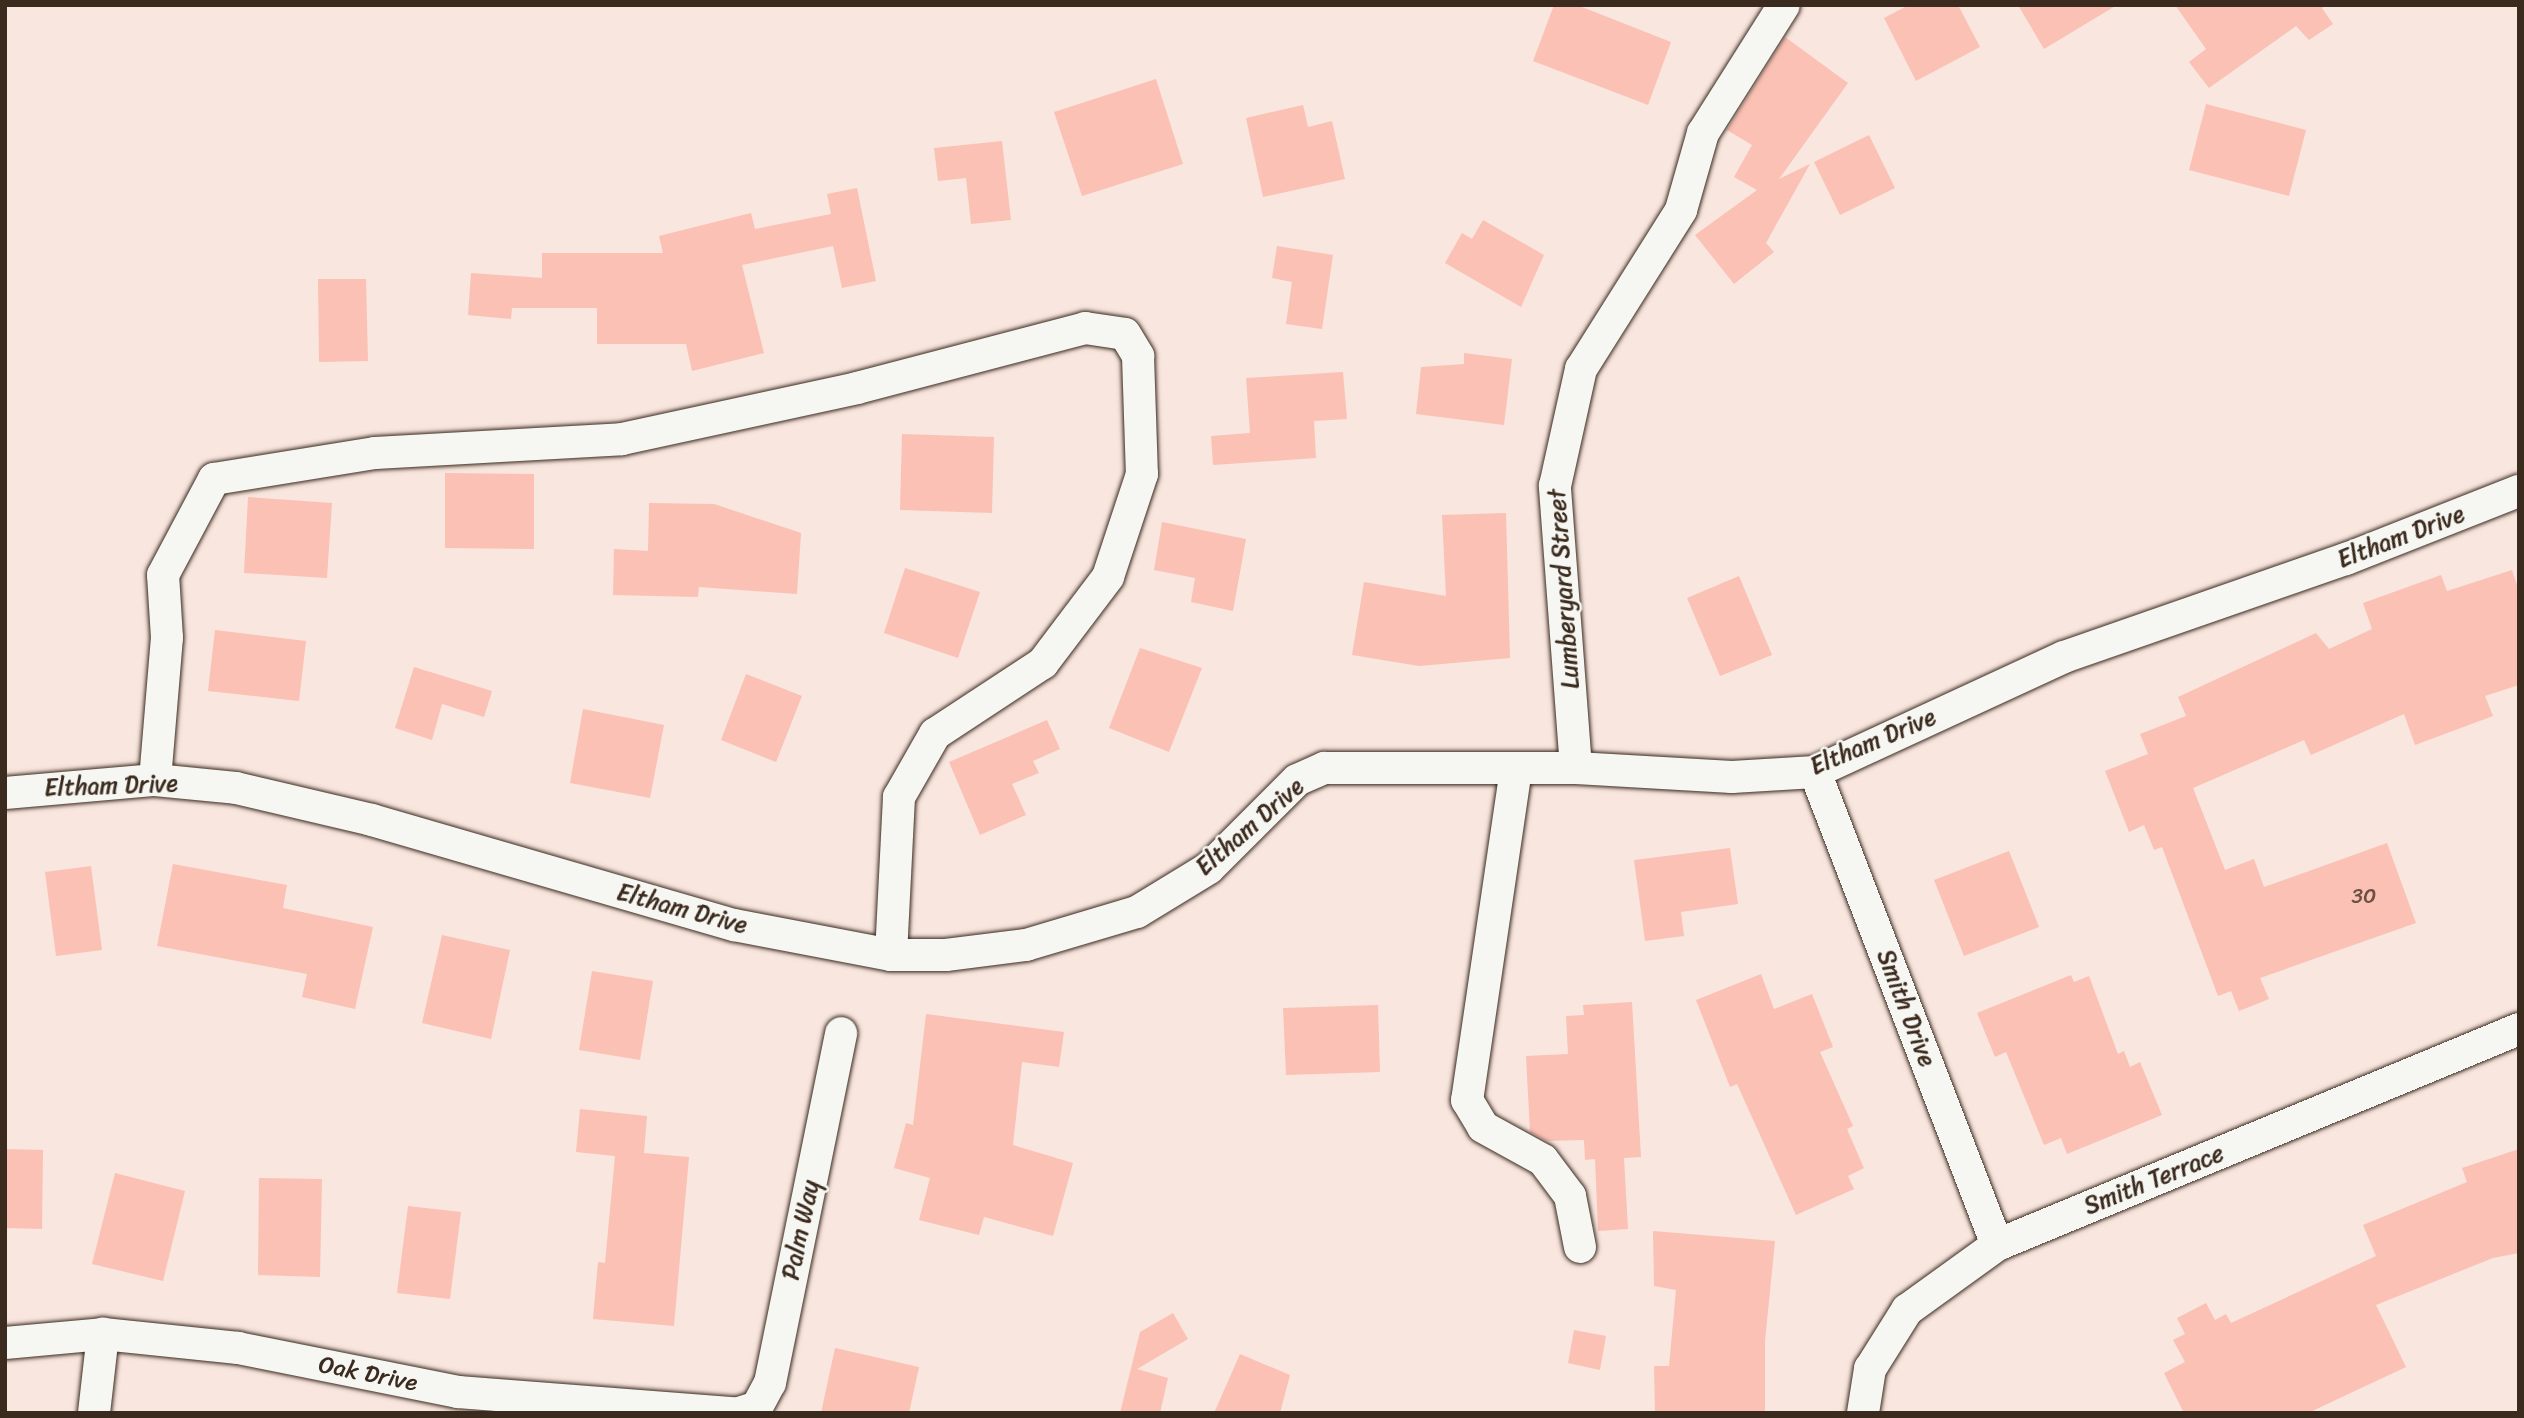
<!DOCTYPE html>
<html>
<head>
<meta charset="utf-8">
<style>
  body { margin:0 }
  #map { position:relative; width:2524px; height:1418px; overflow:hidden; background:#f8e6df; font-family:Sriracha,sans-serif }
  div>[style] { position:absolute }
  .building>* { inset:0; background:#fbc1b4 }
  .roads { filter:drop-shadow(0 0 2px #3b2a1e) drop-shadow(0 0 2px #3b2a1e) }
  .minor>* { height:32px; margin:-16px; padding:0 16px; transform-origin:16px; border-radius:16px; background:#f6f6f2 }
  span { translate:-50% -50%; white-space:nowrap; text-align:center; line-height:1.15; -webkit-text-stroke:5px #f6f6f2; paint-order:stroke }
  .number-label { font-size:21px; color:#6b5044 }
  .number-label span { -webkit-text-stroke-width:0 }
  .street-label { font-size:24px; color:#3b2a1e }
  .frame { position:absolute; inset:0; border:7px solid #3b2a1e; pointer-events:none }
</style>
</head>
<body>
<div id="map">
  <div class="building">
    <i style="clip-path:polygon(1554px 5px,1577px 5px,1671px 42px,1648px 105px,1533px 61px)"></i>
    <i style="clip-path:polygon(1909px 5px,1958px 5px,1980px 47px,1916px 81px,1884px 18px)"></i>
    <i style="clip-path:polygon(2018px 5px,2117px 5px,2044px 49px)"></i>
    <i style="clip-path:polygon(2175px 5px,2326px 5px,2322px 8px,2333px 24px,2309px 40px,2296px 26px,2209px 88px,2189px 62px,2206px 49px)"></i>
    <i style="clip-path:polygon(1785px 37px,1848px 83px,1779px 179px,1810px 164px,1766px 243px,1774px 252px,1734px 284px,1695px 235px,1757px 190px,1734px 177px,1752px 145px,1727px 130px)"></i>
    <i style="clip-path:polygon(1156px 79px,1183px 164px,1082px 196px,1054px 112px)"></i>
    <i style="clip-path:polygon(2206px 104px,2306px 130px,2289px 196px,2189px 170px)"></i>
    <i style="clip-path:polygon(1303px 105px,1308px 127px,1332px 121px,1345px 179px,1263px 197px,1246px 118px)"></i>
    <i style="clip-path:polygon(1869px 135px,1895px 188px,1840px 215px,1814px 162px)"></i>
    <i style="clip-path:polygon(1002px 141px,1011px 220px,971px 224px,966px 178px,938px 181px,934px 148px)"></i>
    <i style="clip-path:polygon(857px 188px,876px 281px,842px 288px,833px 246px,742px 265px,764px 353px,692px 371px,686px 344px,597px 344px,597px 308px,512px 308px,511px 319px,468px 315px,471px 273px,542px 278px,542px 253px,663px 253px,659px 236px,751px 213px,755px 229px,831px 214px,827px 194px)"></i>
    <i style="clip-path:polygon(1483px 220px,1544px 255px,1521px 307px,1445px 263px,1462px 233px,1472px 239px)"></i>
    <i style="clip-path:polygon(1277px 246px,1333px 255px,1322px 329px,1286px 324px,1292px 282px,1272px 278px)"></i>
    <i style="clip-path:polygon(318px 279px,366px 279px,368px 361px,319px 362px)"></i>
    <i style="clip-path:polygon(1464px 353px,1512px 359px,1504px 425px,1416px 414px,1421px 367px,1464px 364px)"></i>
    <i style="clip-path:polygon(1343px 372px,1347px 419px,1314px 421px,1316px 458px,1213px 465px,1211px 436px,1250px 433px,1246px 378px)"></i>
    <i style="clip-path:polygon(902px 434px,994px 437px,992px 513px,900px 510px)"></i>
    <i style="clip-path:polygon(445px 473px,534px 474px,534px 549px,445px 548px)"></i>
    <i style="clip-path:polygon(248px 497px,332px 503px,327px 578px,244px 573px)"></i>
    <i style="clip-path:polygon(649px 503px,714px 504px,801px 533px,797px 594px,699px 587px,698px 597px,613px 595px,614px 549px,648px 551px)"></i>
    <i style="clip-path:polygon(1506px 513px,1510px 658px,1419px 666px,1352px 655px,1364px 582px,1446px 596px,1442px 515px)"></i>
    <i style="clip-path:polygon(1162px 522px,1246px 539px,1233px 611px,1191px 602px,1195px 578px,1154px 570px)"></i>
    <i style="clip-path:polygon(905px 568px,980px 592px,958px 658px,884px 633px)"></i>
    <i style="clip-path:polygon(2512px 570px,2519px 591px,2519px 685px,2485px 696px,2493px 716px,2415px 745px,2404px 714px,2311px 755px,2304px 740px,2193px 788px,2225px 870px,2254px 859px,2264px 887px,2387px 843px,2416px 923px,2260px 978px,2269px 999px,2239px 1011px,2231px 991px,2218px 996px,2162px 847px,2154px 850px,2144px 825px,2129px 832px,2105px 771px,2148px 754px,2140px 734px,2186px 716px,2178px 697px,2316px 633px,2329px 649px,2372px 629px,2363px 603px,2441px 575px,2447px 591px)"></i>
    <i style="clip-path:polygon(1739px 576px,1772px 655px,1720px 676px,1687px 598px)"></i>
    <i style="clip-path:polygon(215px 630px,306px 641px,299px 701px,208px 691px)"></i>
    <i style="clip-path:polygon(1140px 648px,1202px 668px,1169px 752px,1109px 728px)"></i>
    <i style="clip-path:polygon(414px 667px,492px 691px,484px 717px,442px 704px,432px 740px,395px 728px)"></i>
    <i style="clip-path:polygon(746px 674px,802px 696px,776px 762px,721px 740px)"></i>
    <i style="clip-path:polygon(583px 709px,664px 725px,650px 798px,570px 783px)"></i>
    <i style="clip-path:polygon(1047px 720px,1060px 749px,1033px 761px,1039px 773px,1012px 784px,1026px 815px,980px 835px,949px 762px)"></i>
    <i style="clip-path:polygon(1730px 848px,1738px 904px,1681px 912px,1684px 936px,1645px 941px,1634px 860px)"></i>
    <i style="clip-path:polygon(2009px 851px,2039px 927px,1964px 956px,1934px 880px)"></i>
    <i style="clip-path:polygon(173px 864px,287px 885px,283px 908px,373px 927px,355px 1009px,302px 997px,307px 974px,157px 946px)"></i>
    <i style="clip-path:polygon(91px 866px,102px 950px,56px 956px,45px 872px)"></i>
    <i style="clip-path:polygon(442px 935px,510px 950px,491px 1039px,422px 1023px)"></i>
    <i style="clip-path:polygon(592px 971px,653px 981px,640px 1060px,579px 1050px)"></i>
    <i style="clip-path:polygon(1761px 974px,1774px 1009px,1812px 994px,1833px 1047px,1820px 1052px,1853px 1126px,1847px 1129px,1864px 1168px,1848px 1176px,1854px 1189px,1796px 1215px,1737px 1084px,1730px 1087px,1696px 1000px)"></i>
    <i style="clip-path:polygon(2071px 975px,2074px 982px,2089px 976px,2118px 1054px,2124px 1051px,2130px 1067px,2140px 1062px,2162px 1115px,2067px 1154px,2061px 1138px,2044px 1145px,2006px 1052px,1995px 1057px,1977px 1013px)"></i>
    <i style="clip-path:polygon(1632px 1002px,1641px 1157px,1624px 1158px,1628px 1229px,1598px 1231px,1595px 1159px,1585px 1160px,1584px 1140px,1547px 1141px,1530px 1132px,1526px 1056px,1568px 1054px,1566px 1016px,1584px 1015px,1583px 1005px)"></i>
    <i style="clip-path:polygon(1378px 1005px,1380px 1072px,1286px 1075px,1283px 1008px)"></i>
    <i style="clip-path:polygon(926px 1014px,1064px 1032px,1059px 1067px,1022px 1062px,1013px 1145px,1073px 1163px,1053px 1236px,984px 1217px,979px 1235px,919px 1220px,930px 1178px,894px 1168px,906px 1123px,913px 1125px)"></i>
    <i style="clip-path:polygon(580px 1109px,647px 1116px,644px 1153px,689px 1157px,674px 1326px,593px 1319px,598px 1262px,605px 1263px,615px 1156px,576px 1152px)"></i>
    <i style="clip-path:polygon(5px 1149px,43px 1150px,42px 1229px,5px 1228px)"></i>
    <i style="clip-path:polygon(2519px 1149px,2519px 1253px,2493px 1258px,2376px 1305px,2406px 1367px,2308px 1413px,2184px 1413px,2164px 1373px,2185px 1362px,2173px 1340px,2185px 1334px,2177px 1318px,2206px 1303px,2215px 1320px,2226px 1314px,2231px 1323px,2376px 1256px,2363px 1225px,2467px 1182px,2462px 1168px)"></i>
    <i style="clip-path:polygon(115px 1173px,185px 1191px,163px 1281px,92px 1264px)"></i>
    <i style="clip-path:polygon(259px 1178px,322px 1179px,320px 1277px,258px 1275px)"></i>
    <i style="clip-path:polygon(408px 1206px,461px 1212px,450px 1299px,397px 1293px)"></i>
    <i style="clip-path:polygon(1653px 1231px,1775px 1241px,1765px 1341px,1765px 1413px,1655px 1413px,1654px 1366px,1669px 1366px,1676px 1290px,1654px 1286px)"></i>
    <i style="clip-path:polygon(1173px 1313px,1188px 1339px,1137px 1369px,1168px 1378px,1160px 1413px,1120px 1413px,1140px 1332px)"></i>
    <i style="clip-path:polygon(1574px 1330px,1606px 1336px,1600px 1370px,1568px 1363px)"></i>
    <i style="clip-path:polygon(835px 1348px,919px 1367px,909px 1413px,821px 1413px)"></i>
    <i style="clip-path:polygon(1240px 1354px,1290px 1375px,1280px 1413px,1214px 1413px)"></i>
  </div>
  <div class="roads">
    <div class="minor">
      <i style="left:1576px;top:768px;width:283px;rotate:-94.3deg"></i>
      <i style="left:1555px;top:486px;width:120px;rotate:-77.5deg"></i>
      <i style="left:1581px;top:369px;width:188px;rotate:-57.8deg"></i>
      <i style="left:1681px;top:210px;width:80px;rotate:-74.1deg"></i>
      <i style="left:1703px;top:133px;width:151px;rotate:-57.7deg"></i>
      <i style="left:1516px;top:769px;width:335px;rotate:98.4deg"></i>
      <i style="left:1467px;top:1100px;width:31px;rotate:59deg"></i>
      <i style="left:1483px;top:1127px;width:68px;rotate:28.8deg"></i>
      <i style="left:1543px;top:1160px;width:45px;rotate:53.1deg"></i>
      <i style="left:1570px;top:1196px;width:52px;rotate:78.9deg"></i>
      <i style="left:1815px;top:772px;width:507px;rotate:68.95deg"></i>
      <i style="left:155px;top:780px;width:143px;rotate:-85.2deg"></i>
      <i style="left:167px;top:638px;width:63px;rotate:-93.6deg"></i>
      <i style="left:163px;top:575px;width:109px;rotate:-62deg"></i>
      <i style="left:214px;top:479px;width:163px;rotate:-9.2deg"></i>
      <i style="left:375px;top:453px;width:247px;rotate:-3.2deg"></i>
      <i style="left:622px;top:439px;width:240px;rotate:-12.2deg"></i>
      <i style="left:857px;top:388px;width:236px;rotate:-14.7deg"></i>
      <i style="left:1085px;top:328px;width:40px;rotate:8.5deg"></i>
      <i style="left:1125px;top:334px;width:26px;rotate:59deg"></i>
      <i style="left:1138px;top:356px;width:118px;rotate:88.1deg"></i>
      <i style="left:1142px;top:474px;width:108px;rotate:108.3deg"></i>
      <i style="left:1108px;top:577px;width:108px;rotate:127.1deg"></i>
      <i style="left:1043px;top:663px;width:129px;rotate:146.7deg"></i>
      <i style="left:935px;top:734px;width:73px;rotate:119.7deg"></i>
      <i style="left:899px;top:797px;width:158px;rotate:92.9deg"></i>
      <i style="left:5px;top:793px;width:151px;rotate:-5deg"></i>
      <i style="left:155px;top:780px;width:81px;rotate:5.6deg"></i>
      <i style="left:236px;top:788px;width:140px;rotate:13.2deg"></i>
      <i style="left:372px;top:820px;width:377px;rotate:16.2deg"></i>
      <i style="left:734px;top:925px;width:160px;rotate:10.8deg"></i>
      <i style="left:891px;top:955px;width:55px"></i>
      <i style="left:946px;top:955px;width:81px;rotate:-7.1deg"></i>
      <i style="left:1026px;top:945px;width:116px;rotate:-16.6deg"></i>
      <i style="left:1137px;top:912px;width:84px;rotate:-31.4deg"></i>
      <i style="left:1209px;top:868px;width:124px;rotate:-45deg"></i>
      <i style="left:1297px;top:780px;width:30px;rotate:-24deg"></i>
      <i style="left:1324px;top:768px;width:252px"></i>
      <i style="left:1576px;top:768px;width:156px;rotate:3.3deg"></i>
      <i style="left:1732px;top:777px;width:83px;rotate:-3.4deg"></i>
      <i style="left:1815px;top:772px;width:274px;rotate:-24.8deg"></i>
      <i style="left:2064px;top:657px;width:299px;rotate:-19.2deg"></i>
      <i style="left:2346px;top:559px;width:186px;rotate:-21.5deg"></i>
      <i style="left:5px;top:1343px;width:98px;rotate:-5.2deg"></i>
      <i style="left:103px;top:1334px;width:136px;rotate:5.9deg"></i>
      <i style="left:238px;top:1348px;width:224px;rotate:11.3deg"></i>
      <i style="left:458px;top:1392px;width:276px;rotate:4.4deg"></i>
      <i style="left:94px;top:1413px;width:80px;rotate:-83.5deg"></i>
      <i style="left:739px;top:1413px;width:19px;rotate:-18deg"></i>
      <i style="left:757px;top:1407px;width:27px;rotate:-62deg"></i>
      <i style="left:770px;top:1383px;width:357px;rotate:-78.5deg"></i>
      <i style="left:1863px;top:1413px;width:45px;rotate:-81deg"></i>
      <i style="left:1870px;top:1369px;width:70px;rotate:-57.9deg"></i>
      <i style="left:1907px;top:1310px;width:111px;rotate:-35.8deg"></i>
      <i style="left:1997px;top:1245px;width:565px;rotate:-22.48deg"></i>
    </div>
  </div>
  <div class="number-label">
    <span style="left:2364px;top:896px">30</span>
  </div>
  <div class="street-label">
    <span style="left:2401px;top:537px;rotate:-21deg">Eltham Drive</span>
    <span style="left:1564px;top:589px;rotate:-94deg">Lumberyard Street</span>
    <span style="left:1873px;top:742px;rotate:-23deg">Eltham Drive</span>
    <span style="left:111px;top:786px;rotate:-2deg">Eltham Drive</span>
    <span style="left:1250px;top:827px;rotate:-41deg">Eltham Drive</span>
    <span style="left:682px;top:909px;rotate:15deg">Eltham Drive</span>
    <span style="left:1906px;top:1008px;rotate:69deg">Smith Drive</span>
    <span style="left:2154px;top:1180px;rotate:-22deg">Smith Terrace</span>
    <span style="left:801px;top:1230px;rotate:-78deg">Palm Way</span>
    <span style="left:368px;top:1374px;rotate:11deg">Oak Drive</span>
  </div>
  <div class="frame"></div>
</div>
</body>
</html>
